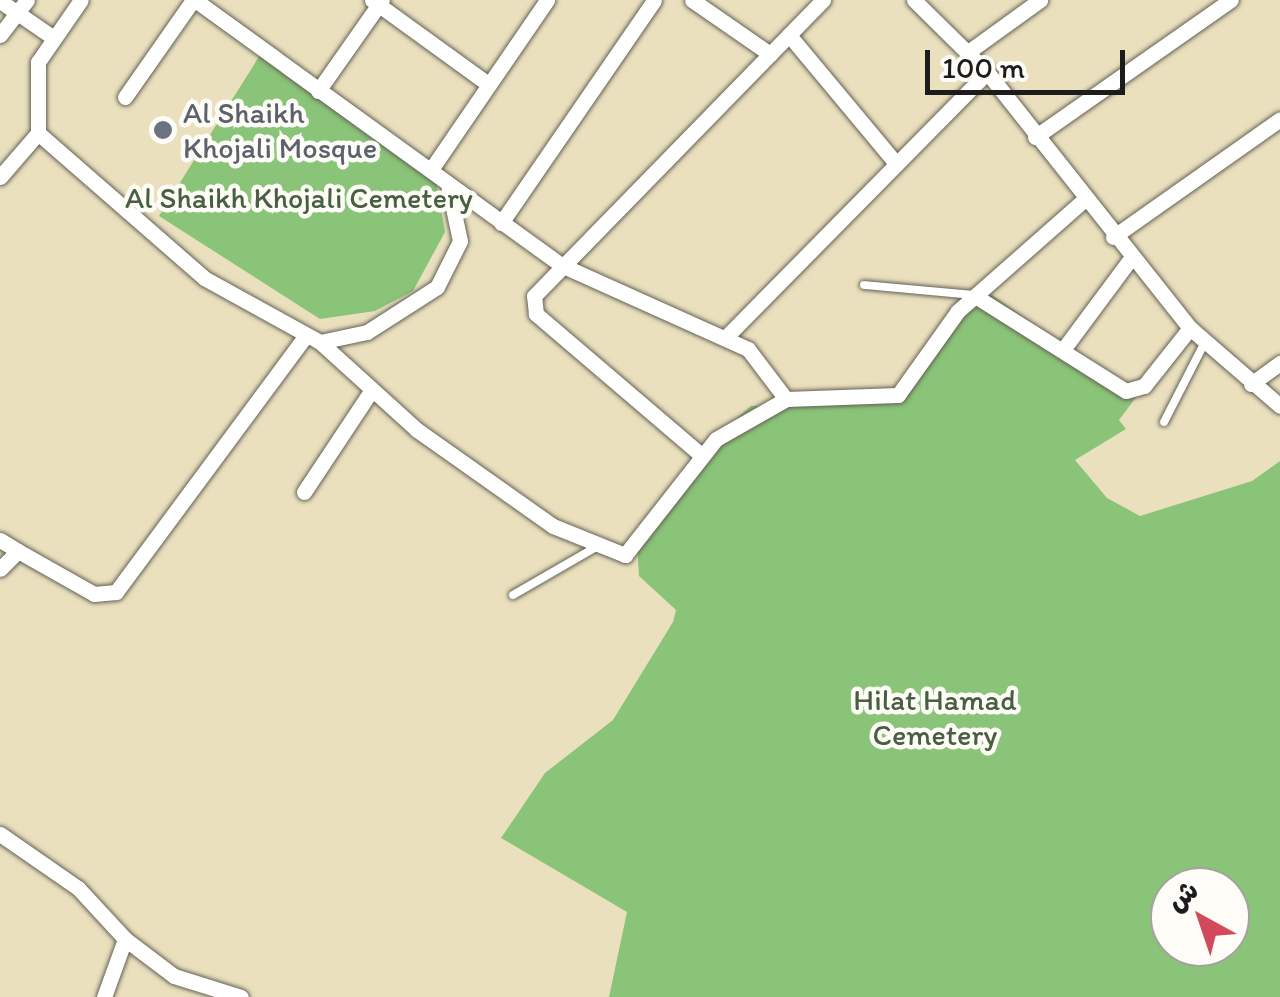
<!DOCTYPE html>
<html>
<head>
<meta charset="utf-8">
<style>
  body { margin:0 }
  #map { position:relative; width:1280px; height:997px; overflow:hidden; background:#eae0be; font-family:Itim,"Playpen Sans Arabic",sans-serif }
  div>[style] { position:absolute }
  .green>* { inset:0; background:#8ac478 }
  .roads { filter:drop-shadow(0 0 2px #646155) drop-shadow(0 0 2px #646155) }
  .service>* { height:8px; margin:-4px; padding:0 4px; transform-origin:4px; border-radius:4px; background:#fff }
  .minor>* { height:15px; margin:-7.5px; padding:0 7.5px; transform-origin:7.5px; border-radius:7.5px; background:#fff }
  .dots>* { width:28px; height:28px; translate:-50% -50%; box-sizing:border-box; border:5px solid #fdfcf7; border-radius:50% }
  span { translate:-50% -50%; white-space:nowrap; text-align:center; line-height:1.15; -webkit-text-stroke:9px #fdfcf7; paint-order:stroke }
  .worship-label { font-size:30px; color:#5b616d }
  .left { translate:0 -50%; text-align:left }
  .park-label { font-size:30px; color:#485f41 }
  .north { position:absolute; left:1150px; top:867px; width:100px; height:100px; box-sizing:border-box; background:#fdfcf7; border:2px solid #a3a29f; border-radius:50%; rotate:320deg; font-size:28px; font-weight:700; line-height:40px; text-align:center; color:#1c1c1c }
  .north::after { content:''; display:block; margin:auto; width:35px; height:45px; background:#d1495b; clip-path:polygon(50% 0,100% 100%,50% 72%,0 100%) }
  .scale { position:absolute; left:925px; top:50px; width:200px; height:45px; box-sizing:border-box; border:5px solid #1c1c1c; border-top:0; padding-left:12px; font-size:30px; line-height:35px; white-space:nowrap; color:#1c1c1c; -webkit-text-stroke:8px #fdfcf7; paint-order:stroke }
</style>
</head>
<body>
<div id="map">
  <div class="green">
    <i style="clip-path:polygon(260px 55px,435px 175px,445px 232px,413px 291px,375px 311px,320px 319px,159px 216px)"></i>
    <i style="clip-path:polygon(evenodd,992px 295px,1137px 396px,1119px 420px,1126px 429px,1075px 460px,1107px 498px,1140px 516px,1252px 481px,1280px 461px,1280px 997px,609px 997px,627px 912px,501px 838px,545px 773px,613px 720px,673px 622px,676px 610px,639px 576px,637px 544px,704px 447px,751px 406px,901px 401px,970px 302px,992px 295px,1170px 887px,1230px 887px,1230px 947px,1170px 947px,1170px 887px)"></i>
  </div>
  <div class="roads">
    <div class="service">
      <i style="left:864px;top:285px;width:109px;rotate:5.2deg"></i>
      <i style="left:1164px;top:422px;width:90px;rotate:-62.9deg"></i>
      <i style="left:513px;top:595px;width:98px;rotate:-30deg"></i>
    </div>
    <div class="minor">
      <i style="left:195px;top:0;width:452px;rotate:35.9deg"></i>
      <i style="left:561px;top:265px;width:205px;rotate:24.2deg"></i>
      <i style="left:748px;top:349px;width:63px;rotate:52.8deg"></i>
      <i style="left:786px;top:399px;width:112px;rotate:-2deg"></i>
      <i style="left:898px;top:395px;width:103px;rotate:-54.5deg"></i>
      <i style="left:958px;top:311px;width:168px;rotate:-41.4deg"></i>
      <i style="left:372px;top:0;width:143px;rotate:35.9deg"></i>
      <i style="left:692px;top:0;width:95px;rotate:34.7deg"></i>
      <i style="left:914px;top:0;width:103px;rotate:44.6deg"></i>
      <i style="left:987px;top:72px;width:327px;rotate:51.6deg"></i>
      <i style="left:1190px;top:328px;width:119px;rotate:40.9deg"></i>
      <i style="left:0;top:1px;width:62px;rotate:34.5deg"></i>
      <i style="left:0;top:35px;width:44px;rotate:-52.4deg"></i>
      <i style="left:789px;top:35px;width:165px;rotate:50.2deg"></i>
      <i style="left:968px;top:52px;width:89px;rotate:-35.8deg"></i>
      <i style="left:318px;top:91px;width:111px;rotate:-54.9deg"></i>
      <i style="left:125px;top:97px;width:118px;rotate:-55deg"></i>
      <i style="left:38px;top:133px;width:220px;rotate:41.1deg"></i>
      <i style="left:204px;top:278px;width:132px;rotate:28.9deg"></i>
      <i style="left:320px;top:342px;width:48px;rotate:-12deg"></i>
      <i style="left:367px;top:332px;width:83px;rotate:-32.7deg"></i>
      <i style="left:437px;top:287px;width:51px;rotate:-63.4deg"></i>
      <i style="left:460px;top:241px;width:58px;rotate:-101.9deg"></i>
      <i style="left:1035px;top:137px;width:239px;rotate:-35deg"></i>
      <i style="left:432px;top:168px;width:204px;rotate:-55.6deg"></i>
      <i style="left:0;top:177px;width:58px;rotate:-49.2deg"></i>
      <i style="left:38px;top:133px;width:71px;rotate:-90deg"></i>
      <i style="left:38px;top:62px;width:75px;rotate:-55.3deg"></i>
      <i style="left:501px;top:223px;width:270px;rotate:-55.5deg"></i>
      <i style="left:1113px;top:237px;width:204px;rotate:-35.2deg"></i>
      <i style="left:975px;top:296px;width:178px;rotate:32.2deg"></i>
      <i style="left:1126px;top:391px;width:19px;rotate:-16deg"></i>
      <i style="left:1144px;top:386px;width:74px;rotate:-51.6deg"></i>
      <i style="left:727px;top:336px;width:371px;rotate:-45.4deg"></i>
      <i style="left:320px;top:342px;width:131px;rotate:42.2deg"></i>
      <i style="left:417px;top:430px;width:166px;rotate:35.2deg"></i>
      <i style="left:553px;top:526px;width:78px;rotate:21.9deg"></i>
      <i style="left:625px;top:555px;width:147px;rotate:-51.9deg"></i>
      <i style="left:716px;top:439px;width:81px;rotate:-29.7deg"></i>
      <i style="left:1065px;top:347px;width:111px;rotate:-53.4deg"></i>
      <i style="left:1251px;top:384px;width:36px;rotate:-36deg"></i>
      <i style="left:700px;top:454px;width:216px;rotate:-139.5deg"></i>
      <i style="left:536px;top:314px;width:18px;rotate:-96deg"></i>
      <i style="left:534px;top:296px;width:414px;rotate:-45.7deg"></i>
      <i style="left:304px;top:492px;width:121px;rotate:-56.4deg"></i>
      <i style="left:0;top:540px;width:21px;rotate:31deg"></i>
      <i style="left:18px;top:551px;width:25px;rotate:135deg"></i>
      <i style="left:18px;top:551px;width:87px;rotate:29.5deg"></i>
      <i style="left:94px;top:594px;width:22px;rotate:-5deg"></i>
      <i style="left:116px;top:592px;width:316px;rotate:-53.5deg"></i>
      <i style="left:0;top:834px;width:95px;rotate:34.7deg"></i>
      <i style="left:78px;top:888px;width:69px;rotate:47.3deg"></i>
      <i style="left:125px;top:939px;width:62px;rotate:109.9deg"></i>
      <i style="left:125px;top:939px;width:61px;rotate:37.1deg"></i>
      <i style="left:174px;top:976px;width:70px;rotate:17.4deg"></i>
    </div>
  </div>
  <div class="dots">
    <i style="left:163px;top:130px;background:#6b7280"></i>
  </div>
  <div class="worship-label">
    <span class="left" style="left:183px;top:130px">Al Shaikh<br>Khojali Mosque</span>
  </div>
  <div class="park-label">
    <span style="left:299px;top:198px">Al Shaikh Khojali Cemetery</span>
    <span style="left:935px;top:717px">Hilat Hamad<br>Cemetery</span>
  </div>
  <div class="north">ش</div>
  <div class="scale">100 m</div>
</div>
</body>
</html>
